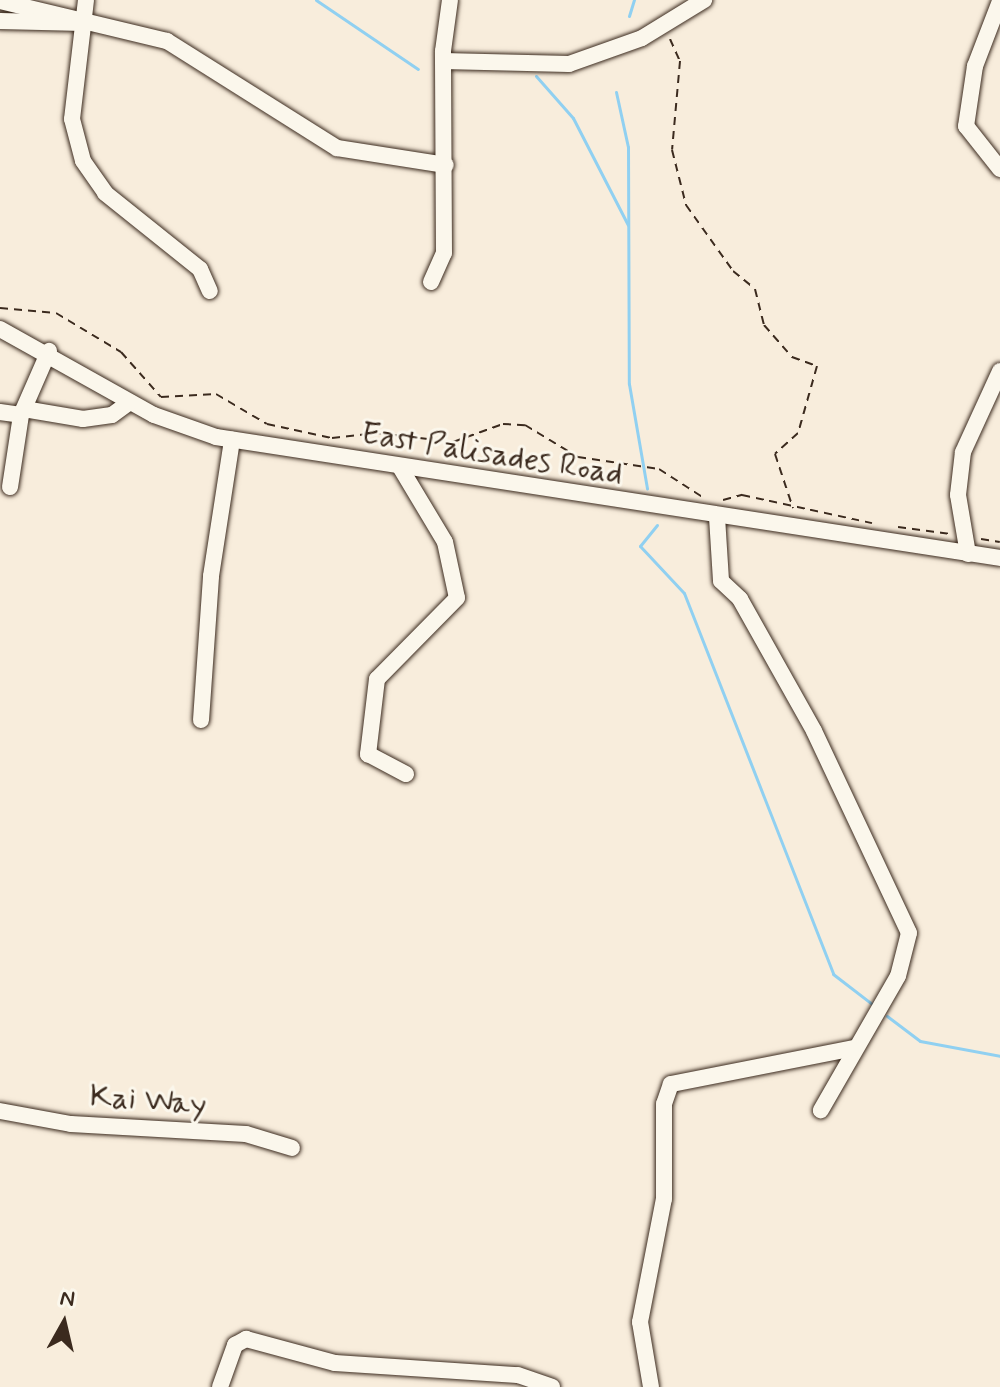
<!DOCTYPE html>
<html>
<head>
<meta charset="utf-8">
<style>
  body { margin:0 }
  #map { position:relative; width:1000px; height:1387px; overflow:hidden; background:#f8eddc; font-family:Mynerve,sans-serif }
  div>[style] { position:absolute }
  .stream>* { height:3px; margin:-1.5px; padding:0 1.5px; transform-origin:1.5px; border-radius:1.5px; background:#90d0f1 }
  .path>* { height:2px; margin-top:-1px; transform-origin:0; background:repeating-linear-gradient(90deg,#3b2a1e 0 8px,transparent 0 14px) }
  .roads { filter:drop-shadow(0 0 2px #3b2a1e) drop-shadow(0 0 2px #3b2a1e) }
  .minor>* { height:16px; margin:-8px; padding:0 8px; transform-origin:8px; border-radius:8px; background:#fbf7ec }
  span { translate:-50% -50%; white-space:nowrap; text-align:center; line-height:1.15; -webkit-text-stroke:6px #fbf7ec; paint-order:stroke }
  .street-label { font-size:32px; color:#3b2a1e }
  .north { position:absolute; left:24px; top:1283px; width:80px; height:80px; -webkit-text-stroke:6px #fbf7ec; paint-order:stroke; rotate:8deg; font-size:22px; font-weight:700; line-height:32px; text-align:center; color:#3b2a1e }
  .north::after { content:''; display:block; margin:auto; width:28px; height:36px; background:#3b2a1e; clip-path:polygon(50% 0,100% 100%,50% 72%,0 100%) }
</style>
</head>
<body>
<div id="map">
  <div class="stream">
    <i style="left:316px;top:0;width:123px;rotate:34.1deg"></i>
    <i style="left:629px;top:16px;width:17px;rotate:-73deg"></i>
    <i style="left:536px;top:76px;width:56px;rotate:48.6deg"></i>
    <i style="left:573px;top:118px;width:120px;rotate:62.8deg"></i>
    <i style="left:616px;top:92px;width:56px;rotate:77.7deg"></i>
    <i style="left:628px;top:147px;width:237px;rotate:89.8deg"></i>
    <i style="left:629px;top:384px;width:106px;rotate:80.2deg"></i>
    <i style="left:657px;top:525px;width:27px;rotate:129deg"></i>
    <i style="left:640px;top:546px;width:64px;rotate:46.9deg"></i>
    <i style="left:684px;top:593px;width:409px;rotate:68.6deg"></i>
    <i style="left:833px;top:974px;width:49px;rotate:37.6deg"></i>
    <i style="left:887px;top:1016px;width:41px;rotate:37.1deg"></i>
    <i style="left:920px;top:1041px;width:81px;rotate:10.6deg"></i>
  </div>
  <div class="path">
    <i style="left:670px;top:39px;width:24px;rotate:66deg"></i>
    <i style="left:680px;top:61px;width:89px;rotate:95.1deg"></i>
    <i style="left:672px;top:150px;width:57px;rotate:75.7deg"></i>
    <i style="left:686px;top:205px;width:81px;rotate:54.5deg"></i>
    <i style="left:733px;top:271px;width:28px;rotate:39deg"></i>
    <i style="left:755px;top:289px;width:37px;rotate:76deg"></i>
    <i style="left:764px;top:325px;width:43px;rotate:48.8deg"></i>
    <i style="left:792px;top:357px;width:27px;rotate:20deg"></i>
    <i style="left:817px;top:366px;width:70px;rotate:105.8deg"></i>
    <i style="left:798px;top:433px;width:31px;rotate:138deg"></i>
    <i style="left:775px;top:454px;width:57px;rotate:71.6deg"></i>
    <i style="left:0;top:308px;width:56px;rotate:5.1deg"></i>
    <i style="left:56px;top:313px;width:76px;rotate:31deg"></i>
    <i style="left:121px;top:352px;width:60px;rotate:48.4deg"></i>
    <i style="left:161px;top:397px;width:55px;rotate:-3.1deg"></i>
    <i style="left:216px;top:394px;width:59px;rotate:30.5deg"></i>
    <i style="left:267px;top:424px;width:66px;rotate:12.2deg"></i>
    <i style="left:332px;top:438px;width:45px;rotate:-6.3deg"></i>
    <i style="left:377px;top:433px;width:77px;rotate:6.8deg"></i>
    <i style="left:453px;top:442px;width:53px;rotate:-19.8deg"></i>
    <i style="left:503px;top:424px;width:22px;rotate:3deg"></i>
    <i style="left:525px;top:425px;width:62px;rotate:31.1deg"></i>
    <i style="left:578px;top:457px;width:82px;rotate:8.4deg"></i>
    <i style="left:659px;top:469px;width:54px;rotate:32.8deg"></i>
    <i style="left:723px;top:500px;width:20px;rotate:-15deg"></i>
    <i style="left:742px;top:495px;width:133px;rotate:12.2deg"></i>
    <i style="left:898px;top:527px;width:53px;rotate:7.5deg"></i>
    <i style="left:981px;top:539px;width:19px;rotate:9deg"></i>
  </div>
  <div class="roads">
    <div class="minor">
      <i style="left:86px;top:0;width:120px;rotate:96.7deg"></i>
      <i style="left:72px;top:119px;width:43px;rotate:75.3deg"></i>
      <i style="left:83px;top:161px;width:39px;rotate:55deg"></i>
      <i style="left:105px;top:193px;width:122px;rotate:38.7deg"></i>
      <i style="left:200px;top:269px;width:24px;rotate:66deg"></i>
      <i style="left:0;top:1px;width:172px;rotate:13.5deg"></i>
      <i style="left:167px;top:41px;width:201px;rotate:32.2deg"></i>
      <i style="left:337px;top:148px;width:110px;rotate:8.9deg"></i>
      <i style="left:1000px;top:1px;width:70px;rotate:111deg"></i>
      <i style="left:975px;top:66px;width:61px;rotate:98.5deg"></i>
      <i style="left:966px;top:126px;width:55px;rotate:51.7deg"></i>
      <i style="left:0;top:21px;width:83px;rotate:1.4deg"></i>
      <i style="left:443px;top:61px;width:126px;rotate:1.4deg"></i>
      <i style="left:569px;top:64px;width:77px;rotate:-19.6deg"></i>
      <i style="left:642px;top:38px;width:73px;rotate:-31.5deg"></i>
      <i style="left:431px;top:282px;width:32px;rotate:-66deg"></i>
      <i style="left:444px;top:253px;width:202px;rotate:-90.3deg"></i>
      <i style="left:443px;top:51px;width:51px;rotate:-82.2deg"></i>
      <i style="left:0;top:329px;width:176px;rotate:29.2deg"></i>
      <i style="left:154px;top:415px;width:66px;rotate:19.5deg"></i>
      <i style="left:216px;top:437px;width:793px;rotate:8.77deg"></i>
      <i style="left:24px;top:409px;width:60px;rotate:9.6deg"></i>
      <i style="left:83px;top:419px;width:29px;rotate:-8deg"></i>
      <i style="left:112px;top:415px;width:22px;rotate:-36deg"></i>
      <i style="left:0;top:412px;width:21px;rotate:8deg"></i>
      <i style="left:21px;top:415px;width:70px;rotate:-66.4deg"></i>
      <i style="left:400px;top:467px;width:87px;rotate:59deg"></i>
      <i style="left:445px;top:542px;width:57px;rotate:77.9deg"></i>
      <i style="left:457px;top:598px;width:114px;rotate:134.6deg"></i>
      <i style="left:377px;top:679px;width:76px;rotate:96.8deg"></i>
      <i style="left:368px;top:754px;width:43px;rotate:27.8deg"></i>
      <i style="left:10px;top:487px;width:73px;rotate:-81.3deg"></i>
      <i style="left:717px;top:517px;width:64px;rotate:86.4deg"></i>
      <i style="left:721px;top:581px;width:26px;rotate:43deg"></i>
      <i style="left:740px;top:599px;width:151px;rotate:60.7deg"></i>
      <i style="left:814px;top:731px;width:223px;rotate:64.8deg"></i>
      <i style="left:909px;top:933px;width:44px;rotate:104.3deg"></i>
      <i style="left:898px;top:976px;width:155px;rotate:119.9deg"></i>
      <i style="left:968px;top:554px;width:60px;rotate:-99.6deg"></i>
      <i style="left:958px;top:495px;width:43px;rotate:-83.4deg"></i>
      <i style="left:963px;top:452px;width:89px;rotate:-65.4deg"></i>
      <i style="left:201px;top:720px;width:144px;rotate:-86deg"></i>
      <i style="left:211px;top:576px;width:138px;rotate:-81.2deg"></i>
      <i style="left:0;top:1111px;width:72px;rotate:10.4deg"></i>
      <i style="left:71px;top:1124px;width:175px;rotate:3.3deg"></i>
      <i style="left:246px;top:1134px;width:48px;rotate:16.9deg"></i>
      <i style="left:220px;top:1387px;width:45px;rotate:-70.3deg"></i>
      <i style="left:235px;top:1345px;width:13px;rotate:-29deg"></i>
      <i style="left:246px;top:1339px;width:92px;rotate:15.1deg"></i>
      <i style="left:335px;top:1363px;width:183px;rotate:3.8deg"></i>
      <i style="left:518px;top:1375px;width:36px;rotate:19deg"></i>
      <i style="left:651px;top:1387px;width:66px;rotate:-99.6deg"></i>
      <i style="left:640px;top:1322px;width:125px;rotate:-79deg"></i>
      <i style="left:664px;top:1199px;width:95px;rotate:-90deg"></i>
      <i style="left:664px;top:1104px;width:21px;rotate:-71deg"></i>
      <i style="left:671px;top:1084px;width:187px;rotate:-11.1deg"></i>
    </div>
  </div>
  <div class="street-label">
    <span style="left:492px;top:454px;rotate:9deg">East Palisades Road</span>
    <span style="left:148px;top:1101px;rotate:4deg">Kai Way</span>
  </div>
  <div class="north">N</div>
</div>
</body>
</html>
